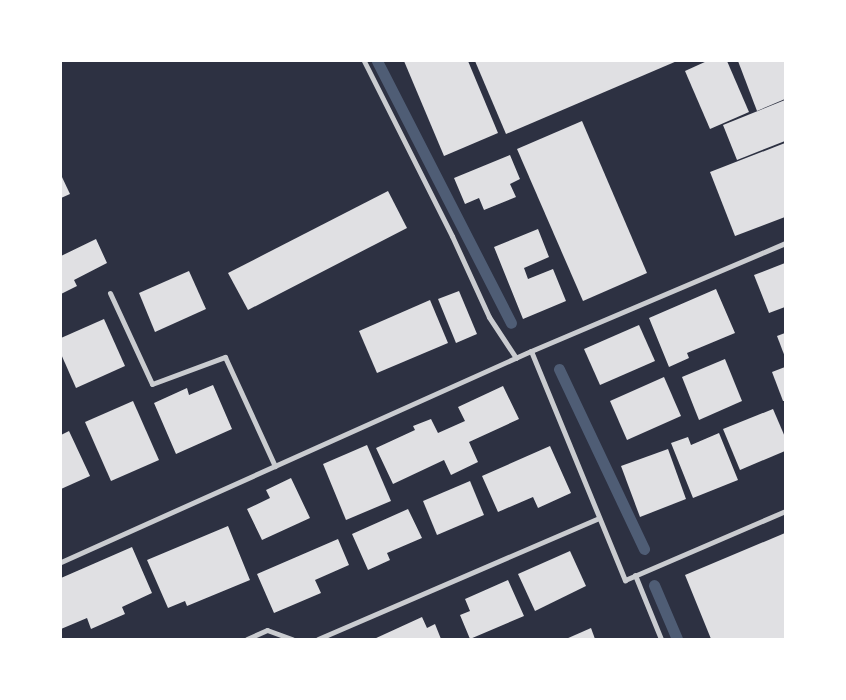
<!DOCTYPE html>
<html>
<head>
<meta charset="utf-8">
<style>
  body { margin:0 }
  #map { position:relative; width:846px; height:700px; overflow:hidden; background:#2d3142; font-family:"Asap Condensed",sans-serif }
  div>[style] { position:absolute }
  .stream>* { height:11px; margin:-5.5px; padding:0 5.5px; transform-origin:5.5px; border-radius:5.5px; background:#4f5d75 }
  .building>* { inset:0; background:#e0e0e3 }
  .minor>* { height:5px; margin:-2.5px; padding:0 2.5px; transform-origin:2.5px; border-radius:2.5px; background:#caccd0 }
  span { translate:-50% -50%; white-space:nowrap; text-align:center; line-height:1.15; -webkit-text-stroke:4.5px #fff; paint-order:stroke }
  .frame { position:absolute; inset:0; border:62px solid #fff; pointer-events:none }
</style>
</head>
<body>
<div id="map">
  <div class="stream">
    <i style="left:377px;top:61px;width:294px;rotate:62.9deg"></i>
    <i style="left:559px;top:369px;width:199px;rotate:64.7deg"></i>
    <i style="left:654px;top:585px;width:59px;rotate:66.9deg"></i>
  </div>
  <div class="building">
    <i style="clip-path:polygon(404px 61px,468px 61px,498px 133px,444px 156px)"></i>
    <i style="clip-path:polygon(475px 61px,677px 61px,506px 134px)"></i>
    <i style="clip-path:polygon(707px 61px,727px 61px,749px 112px,710px 129px,685px 71px)"></i>
    <i style="clip-path:polygon(738px 61px,785px 61px,785px 99px,757px 111px)"></i>
    <i style="clip-path:polygon(785px 100px,785px 141px,737px 160px,723px 125px)"></i>
    <i style="clip-path:polygon(582px 121px,647px 273px,583px 301px,517px 149px)"></i>
    <i style="clip-path:polygon(785px 143px,785px 217px,735px 236px,710px 172px)"></i>
    <i style="clip-path:polygon(510px 155px,520px 179px,510px 184px,516px 197px,484px 210px,479px 198px,465px 204px,454px 178px)"></i>
    <i style="clip-path:polygon(61px 175px,70px 194px,61px 198px)"></i>
    <i style="clip-path:polygon(388px 191px,407px 228px,248px 310px,228px 273px)"></i>
    <i style="clip-path:polygon(538px 229px,549px 257px,524px 268px,528px 279px,553px 269px,566px 301px,523px 319px,494px 247px)"></i>
    <i style="clip-path:polygon(96px 239px,107px 263px,74px 280px,77px 286px,61px 294px,61px 256px)"></i>
    <i style="clip-path:polygon(785px 263px,785px 307px,769px 313px,754px 275px)"></i>
    <i style="clip-path:polygon(189px 271px,206px 309px,155px 332px,139px 293px)"></i>
    <i style="clip-path:polygon(716px 289px,735px 333px,687px 353px,689px 358px,669px 367px,649px 318px)"></i>
    <i style="clip-path:polygon(459px 291px,477px 334px,456px 343px,438px 299px)"></i>
    <i style="clip-path:polygon(430px 300px,448px 343px,377px 373px,359px 331px)"></i>
    <i style="clip-path:polygon(104px 319px,125px 366px,76px 388px,61px 354px,61px 338px)"></i>
    <i style="clip-path:polygon(639px 325px,655px 361px,600px 385px,584px 349px)"></i>
    <i style="clip-path:polygon(785px 333px,785px 357px,777px 336px)"></i>
    <i style="clip-path:polygon(725px 359px,742px 401px,699px 420px,682px 377px)"></i>
    <i style="clip-path:polygon(785px 367px,785px 401px,783px 401px,772px 372px)"></i>
    <i style="clip-path:polygon(664px 377px,681px 416px,627px 440px,610px 401px)"></i>
    <i style="clip-path:polygon(213px 385px,232px 429px,176px 454px,154px 403px,187px 388px,189px 395px)"></i>
    <i style="clip-path:polygon(503px 386px,519px 419px,469px 442px,478px 462px,451px 475px,444px 460px,393px 484px,376px 448px,415px 430px,413px 426px,431px 419px,438px 433px,465px 421px,458px 407px)"></i>
    <i style="clip-path:polygon(133px 401px,159px 460px,111px 481px,85px 422px)"></i>
    <i style="clip-path:polygon(773px 409px,785px 437px,785px 451px,740px 470px,723px 429px)"></i>
    <i style="clip-path:polygon(69px 431px,90px 476px,61px 489px,61px 435px)"></i>
    <i style="clip-path:polygon(719px 433px,738px 480px,693px 498px,671px 443px,688px 437px,691px 445px)"></i>
    <i style="clip-path:polygon(367px 445px,391px 501px,346px 520px,323px 464px)"></i>
    <i style="clip-path:polygon(550px 446px,571px 493px,538px 508px,533px 497px,498px 512px,482px 476px)"></i>
    <i style="clip-path:polygon(668px 449px,686px 499px,640px 517px,621px 466px)"></i>
    <i style="clip-path:polygon(291px 478px,310px 518px,262px 540px,247px 509px,270px 498px,266px 490px)"></i>
    <i style="clip-path:polygon(470px 481px,484px 515px,437px 535px,423px 501px)"></i>
    <i style="clip-path:polygon(408px 509px,422px 538px,387px 553px,390px 560px,368px 570px,352px 534px)"></i>
    <i style="clip-path:polygon(228px 526px,250px 580px,187px 606px,185px 601px,168px 608px,147px 560px)"></i>
    <i style="clip-path:polygon(785px 533px,785px 639px,711px 639px,685px 575px)"></i>
    <i style="clip-path:polygon(338px 539px,349px 565px,315px 580px,321px 593px,274px 613px,257px 574px)"></i>
    <i style="clip-path:polygon(132px 547px,152px 593px,122px 607px,125px 614px,91px 629px,87px 618px,61px 629px,61px 578px)"></i>
    <i style="clip-path:polygon(570px 551px,586px 586px,535px 611px,518px 574px)"></i>
    <i style="clip-path:polygon(508px 580px,524px 616px,470px 639px,460px 615px,470px 611px,465px 599px)"></i>
    <i style="clip-path:polygon(422px 617px,427px 628px,435px 624px,441px 639px,374px 639px)"></i>
    <i style="clip-path:polygon(591px 628px,595px 639px,566px 639px)"></i>
  </div>
  <div class="minor">
    <i style="left:364px;top:61px;width:196px;rotate:63.3deg"></i>
    <i style="left:452px;top:236px;width:89px;rotate:65.4deg"></i>
    <i style="left:489px;top:317px;width:49px;rotate:56.6deg"></i>
    <i style="left:110px;top:293px;width:100px;rotate:65.2deg"></i>
    <i style="left:152px;top:384px;width:78px;rotate:-20.3deg"></i>
    <i style="left:225px;top:357px;width:120px;rotate:65.4deg"></i>
    <i style="left:531px;top:351px;width:248px;rotate:67.7deg"></i>
    <i style="left:625px;top:580px;width:174px;rotate:-23.3deg"></i>
    <i style="left:61px;top:562px;width:515px;rotate:-24.18deg"></i>
    <i style="left:531px;top:351px;width:276px;rotate:-23deg"></i>
    <i style="left:635px;top:575px;width:69px;rotate:67.9deg"></i>
    <i style="left:247px;top:639px;width:22px;rotate:-24deg"></i>
    <i style="left:267px;top:630px;width:27px;rotate:20deg"></i>
    <i style="left:318px;top:639px;width:306px;rotate:-23.3deg"></i>
  </div>
  <div class="frame"></div>
</div>
</body>
</html>
